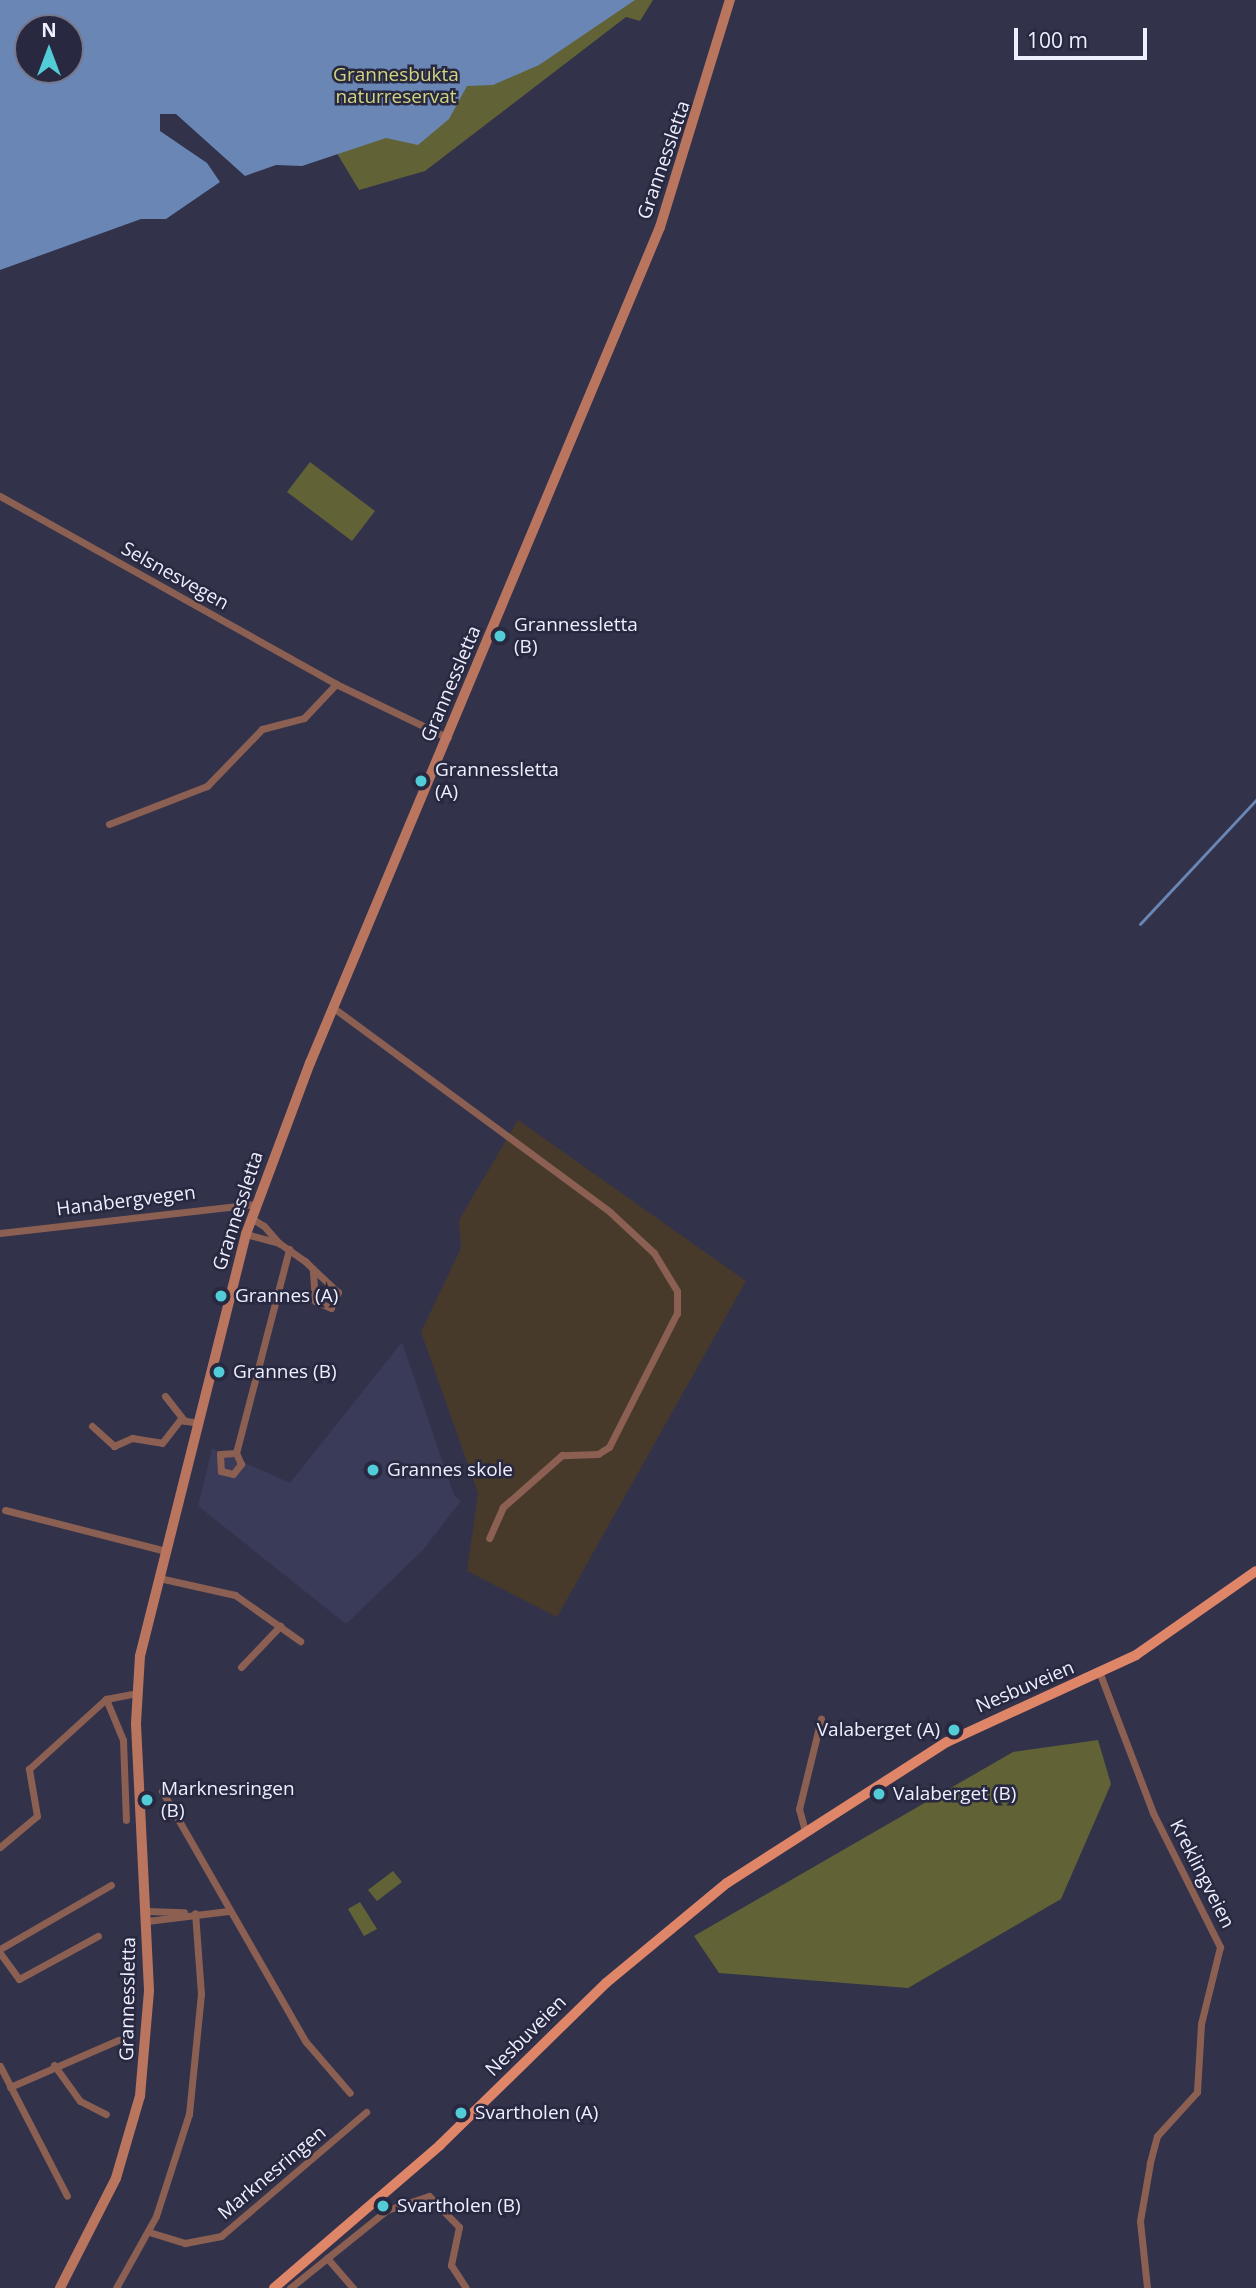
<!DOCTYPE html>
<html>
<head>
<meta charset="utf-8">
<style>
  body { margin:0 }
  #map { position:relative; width:1256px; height:2288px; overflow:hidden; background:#32324b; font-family:"Open Sans",sans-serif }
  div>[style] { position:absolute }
  .industrial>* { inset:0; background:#473a2b }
  .built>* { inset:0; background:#3a3a59 }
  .green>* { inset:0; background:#616336 }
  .water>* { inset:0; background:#6986b4 }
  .stream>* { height:2.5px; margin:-1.25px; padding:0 1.25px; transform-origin:1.25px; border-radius:1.25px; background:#6986b4 }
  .street>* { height:7px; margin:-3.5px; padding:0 3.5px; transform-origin:3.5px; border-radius:3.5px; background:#8b5f51 }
  .secondary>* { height:10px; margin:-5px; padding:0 5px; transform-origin:5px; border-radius:5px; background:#ba755e }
  .primary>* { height:10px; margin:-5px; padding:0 5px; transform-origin:5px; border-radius:5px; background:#df8568 }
  .dots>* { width:19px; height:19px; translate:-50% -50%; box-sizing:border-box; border:4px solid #282840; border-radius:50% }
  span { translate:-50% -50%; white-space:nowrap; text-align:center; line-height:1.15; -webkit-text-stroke:5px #282840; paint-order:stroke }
  .park-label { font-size:19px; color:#d1d57f }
  .street-label { font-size:19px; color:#edeefe }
  .poi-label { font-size:19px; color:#edeefe }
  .left { translate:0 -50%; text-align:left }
  .right { translate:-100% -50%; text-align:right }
  .north { position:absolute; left:14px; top:14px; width:70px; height:70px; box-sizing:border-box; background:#282840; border:2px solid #77778c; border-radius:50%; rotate:0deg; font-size:19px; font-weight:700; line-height:28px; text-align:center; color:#edeefe }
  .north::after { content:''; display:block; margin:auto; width:24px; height:32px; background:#52ccd6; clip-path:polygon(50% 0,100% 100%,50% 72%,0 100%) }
  .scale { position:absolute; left:1014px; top:28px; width:133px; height:32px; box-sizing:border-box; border:4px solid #edeefe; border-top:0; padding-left:9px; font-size:21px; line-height:24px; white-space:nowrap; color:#edeefe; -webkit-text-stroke:5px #282840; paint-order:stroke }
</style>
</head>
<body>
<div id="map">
  <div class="industrial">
    <i style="clip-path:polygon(518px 1120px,746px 1281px,557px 1617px,467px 1571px,478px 1493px,421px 1332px,461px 1248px,459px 1220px)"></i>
  </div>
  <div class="built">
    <i style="clip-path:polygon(402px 1342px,454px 1495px,461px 1501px,423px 1550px,346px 1624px,198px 1506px,212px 1448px,290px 1483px)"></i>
  </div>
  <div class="green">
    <i style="clip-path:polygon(273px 0,653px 0,640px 21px,626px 17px,425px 171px,359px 190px,329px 140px)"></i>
    <i style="clip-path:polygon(310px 462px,375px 511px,352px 541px,287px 492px)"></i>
    <i style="clip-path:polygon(1098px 1740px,1111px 1784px,1061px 1899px,908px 1988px,719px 1973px,694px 1936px,1013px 1752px)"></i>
    <i style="clip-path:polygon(393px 1871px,402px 1882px,377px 1901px,368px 1890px)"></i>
    <i style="clip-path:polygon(360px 1902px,377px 1929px,364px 1936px,348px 1909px)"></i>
  </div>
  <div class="water">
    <i style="clip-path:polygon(evenodd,0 0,635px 0,539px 65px,493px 85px,467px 86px,449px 119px,418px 145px,386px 138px,302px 166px,276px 165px,245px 176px,176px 114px,160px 114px,160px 131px,207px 163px,220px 182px,166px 219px,141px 219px,0 270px,0 0,28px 28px,70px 28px,70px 70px,28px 70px,28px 28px)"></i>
  </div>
  <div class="stream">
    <i style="left:1140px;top:924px;width:170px;rotate:-46.9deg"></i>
  </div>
  <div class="street">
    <i style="left:0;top:496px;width:385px;rotate:29.2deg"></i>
    <i style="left:109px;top:824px;width:105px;rotate:-21.2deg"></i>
    <i style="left:207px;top:786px;width:79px;rotate:-46deg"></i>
    <i style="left:262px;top:729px;width:43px;rotate:-14.7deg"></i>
    <i style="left:304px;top:718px;width:47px;rotate:-46.7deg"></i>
    <i style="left:336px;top:684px;width:124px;rotate:25.7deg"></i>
    <i style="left:335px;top:1009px;width:342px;rotate:36.4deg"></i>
    <i style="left:610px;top:1212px;width:60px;rotate:43deg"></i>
    <i style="left:654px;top:1253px;width:44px;rotate:58.8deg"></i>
    <i style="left:677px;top:1291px;width:22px;rotate:90deg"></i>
    <i style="left:677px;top:1313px;width:150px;rotate:116.9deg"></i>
    <i style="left:609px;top:1447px;width:13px;rotate:148deg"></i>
    <i style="left:598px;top:1454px;width:36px;rotate:178deg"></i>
    <i style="left:562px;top:1455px;width:79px;rotate:138.6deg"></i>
    <i style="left:503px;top:1507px;width:34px;rotate:114deg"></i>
    <i style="left:251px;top:1218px;width:15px;rotate:32deg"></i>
    <i style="left:264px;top:1226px;width:23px;rotate:49deg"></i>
    <i style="left:279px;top:1243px;width:32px;rotate:35deg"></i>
    <i style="left:305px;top:1261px;width:11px;rotate:45deg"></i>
    <i style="left:313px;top:1269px;width:34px;rotate:43deg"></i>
    <i style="left:338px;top:1292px;width:17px;rotate:114deg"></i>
    <i style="left:331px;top:1308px;width:17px;rotate:-156deg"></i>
    <i style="left:315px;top:1301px;width:32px;rotate:-94deg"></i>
    <i style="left:0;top:1233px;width:257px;rotate:-6.5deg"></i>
    <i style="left:246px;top:1234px;width:34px;rotate:15deg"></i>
    <i style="left:165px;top:1396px;width:31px;rotate:52deg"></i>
    <i style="left:92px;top:1426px;width:30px;rotate:42deg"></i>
    <i style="left:114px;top:1446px;width:20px;rotate:-24deg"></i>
    <i style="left:132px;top:1438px;width:30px;rotate:9deg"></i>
    <i style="left:162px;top:1443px;width:29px;rotate:-52deg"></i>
    <i style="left:180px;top:1420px;width:18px;rotate:9deg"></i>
    <i style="left:236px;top:1453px;width:16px;rotate:176deg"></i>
    <i style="left:220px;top:1454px;width:17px;rotate:87deg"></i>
    <i style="left:221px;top:1471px;width:12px;rotate:14deg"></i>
    <i style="left:233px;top:1474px;width:13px;rotate:-51deg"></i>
    <i style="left:241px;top:1464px;width:12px;rotate:-114deg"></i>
    <i style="left:236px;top:1453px;width:211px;rotate:-75.4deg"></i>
    <i style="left:5px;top:1510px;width:166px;rotate:14.3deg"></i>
    <i style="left:159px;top:1578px;width:78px;rotate:12.6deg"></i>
    <i style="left:235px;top:1595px;width:80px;rotate:35.3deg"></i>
    <i style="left:241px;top:1667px;width:57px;rotate:-46.4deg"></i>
    <i style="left:1100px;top:1674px;width:149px;rotate:69.1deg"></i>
    <i style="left:1153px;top:1813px;width:150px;rotate:63.4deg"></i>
    <i style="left:1220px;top:1947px;width:79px;rotate:103.9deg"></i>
    <i style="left:1201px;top:2024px;width:68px;rotate:93.4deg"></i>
    <i style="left:1197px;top:2092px;width:59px;rotate:132.3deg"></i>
    <i style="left:1157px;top:2136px;width:28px;rotate:105deg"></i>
    <i style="left:1150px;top:2163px;width:59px;rotate:99.8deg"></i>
    <i style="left:1140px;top:2221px;width:67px;rotate:84deg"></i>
    <i style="left:106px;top:1699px;width:44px;rotate:67.5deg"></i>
    <i style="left:123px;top:1740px;width:80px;rotate:87.9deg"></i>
    <i style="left:162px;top:1791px;width:289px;rotate:60.2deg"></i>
    <i style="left:306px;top:2042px;width:67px;rotate:49.2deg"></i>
    <i style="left:805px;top:1831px;width:23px;rotate:-105deg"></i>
    <i style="left:799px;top:1809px;width:93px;rotate:-76.3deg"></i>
    <i style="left:0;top:1847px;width:48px;rotate:-40deg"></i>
    <i style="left:37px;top:1816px;width:48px;rotate:-99.7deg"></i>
    <i style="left:29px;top:1769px;width:104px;rotate:-42.3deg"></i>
    <i style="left:106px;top:1699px;width:31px;rotate:-11deg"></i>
    <i style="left:146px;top:1911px;width:38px;rotate:2deg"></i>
    <i style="left:147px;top:1921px;width:82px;rotate:-7deg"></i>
    <i style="left:0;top:1949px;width:128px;rotate:-30deg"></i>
    <i style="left:0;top:1953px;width:32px;rotate:54deg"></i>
    <i style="left:19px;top:1979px;width:90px;rotate:-28.6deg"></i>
    <i style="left:54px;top:2065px;width:44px;rotate:54.2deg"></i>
    <i style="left:80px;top:2101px;width:29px;rotate:27deg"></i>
    <i style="left:0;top:2066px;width:146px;rotate:62.7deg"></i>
    <i style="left:10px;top:2087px;width:118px;rotate:-23.5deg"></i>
    <i style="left:149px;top:2232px;width:38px;rotate:17deg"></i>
    <i style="left:185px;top:2243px;width:37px;rotate:-11deg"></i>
    <i style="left:221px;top:2236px;width:191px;rotate:-40.5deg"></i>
    <i style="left:327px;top:2258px;width:40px;rotate:49deg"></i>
    <i style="left:116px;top:2288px;width:82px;rotate:-60.9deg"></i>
    <i style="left:156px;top:2216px;width:107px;rotate:-72.1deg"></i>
    <i style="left:189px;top:2114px;width:121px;rotate:-84.3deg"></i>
    <i style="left:201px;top:1994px;width:81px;rotate:-94.2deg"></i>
    <i style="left:290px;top:2288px;width:124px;rotate:-38.8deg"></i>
    <i style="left:387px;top:2210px;width:44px;rotate:-18.4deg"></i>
    <i style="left:429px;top:2196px;width:43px;rotate:45.9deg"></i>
    <i style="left:459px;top:2227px;width:39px;rotate:102deg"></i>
    <i style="left:451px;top:2265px;width:27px;rotate:57deg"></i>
  </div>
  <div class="secondary">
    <i style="left:60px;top:2288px;width:123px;rotate:-63deg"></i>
    <i style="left:116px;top:2178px;width:85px;rotate:-73.7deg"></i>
    <i style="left:140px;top:2096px;width:106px;rotate:-85.1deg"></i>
    <i style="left:149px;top:1990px;width:267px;rotate:-92.8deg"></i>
    <i style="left:136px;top:1723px;width:67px;rotate:-86.6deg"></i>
    <i style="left:140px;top:1656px;width:435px;rotate:-75.9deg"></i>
    <i style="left:246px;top:1234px;width:183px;rotate:-69.5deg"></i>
    <i style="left:310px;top:1063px;width:906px;rotate:-67.28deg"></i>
    <i style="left:660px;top:227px;width:238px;rotate:-72.9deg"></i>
  </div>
  <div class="primary">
    <i style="left:274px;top:2288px;width:219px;rotate:-40.7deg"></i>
    <i style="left:440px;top:2145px;width:232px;rotate:-44.3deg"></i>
    <i style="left:606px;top:1983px;width:157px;rotate:-39.6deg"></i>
    <i style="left:727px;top:1883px;width:261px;rotate:-32.7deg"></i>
    <i style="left:947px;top:1742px;width:208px;rotate:-24.7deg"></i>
    <i style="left:1136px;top:1655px;width:146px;rotate:-35deg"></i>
  </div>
  <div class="dots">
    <i style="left:500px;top:636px;background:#52ccd6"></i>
    <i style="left:421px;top:781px;background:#52ccd6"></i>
    <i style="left:221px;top:1296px;background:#52ccd6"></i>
    <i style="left:219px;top:1372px;background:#52ccd6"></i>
    <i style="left:373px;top:1470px;background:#52ccd6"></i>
    <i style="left:954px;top:1730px;background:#52ccd6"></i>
    <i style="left:879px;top:1794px;background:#52ccd6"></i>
    <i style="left:147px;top:1800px;background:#52ccd6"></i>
    <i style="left:461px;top:2113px;background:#52ccd6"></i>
    <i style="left:383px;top:2206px;background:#52ccd6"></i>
  </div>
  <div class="park-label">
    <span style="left:396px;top:86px">Grannesbukta<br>naturreservat</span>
  </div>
  <div class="street-label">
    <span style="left:664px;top:160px;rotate:-71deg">Grannessletta</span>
    <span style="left:175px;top:576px;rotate:29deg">Selsnesvegen</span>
    <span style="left:451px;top:684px;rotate:-67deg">Grannessletta</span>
    <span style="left:126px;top:1201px;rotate:-7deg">Hanabergvegen</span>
    <span style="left:238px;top:1211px;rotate:-72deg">Grannessletta</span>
    <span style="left:1025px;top:1687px;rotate:-23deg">Nesbuveien</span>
    <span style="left:1202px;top:1874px;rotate:63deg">Kreklingveien</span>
    <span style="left:128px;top:1999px;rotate:-89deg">Grannessletta</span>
    <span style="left:526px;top:2036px;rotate:-45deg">Nesbuveien</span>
    <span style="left:272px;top:2173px;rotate:-40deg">Marknesringen</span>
  </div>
  <div class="poi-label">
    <span class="left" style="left:514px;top:636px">Grannessletta<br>(B)</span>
    <span class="left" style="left:435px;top:781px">Grannessletta<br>(A)</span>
    <span class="left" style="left:235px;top:1296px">Grannes (A)</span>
    <span class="left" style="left:233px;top:1372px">Grannes (B)</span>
    <span class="left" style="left:387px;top:1470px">Grannes skole</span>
    <span class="right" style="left:940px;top:1730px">Valaberget (A)</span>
    <span class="left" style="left:161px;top:1800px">Marknesringen<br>(B)</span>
    <span class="left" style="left:893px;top:1794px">Valaberget (B)</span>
    <span class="left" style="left:475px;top:2113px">Svartholen (A)</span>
    <span class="left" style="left:397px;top:2206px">Svartholen (B)</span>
  </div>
  <div class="north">N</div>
  <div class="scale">100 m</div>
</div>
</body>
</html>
